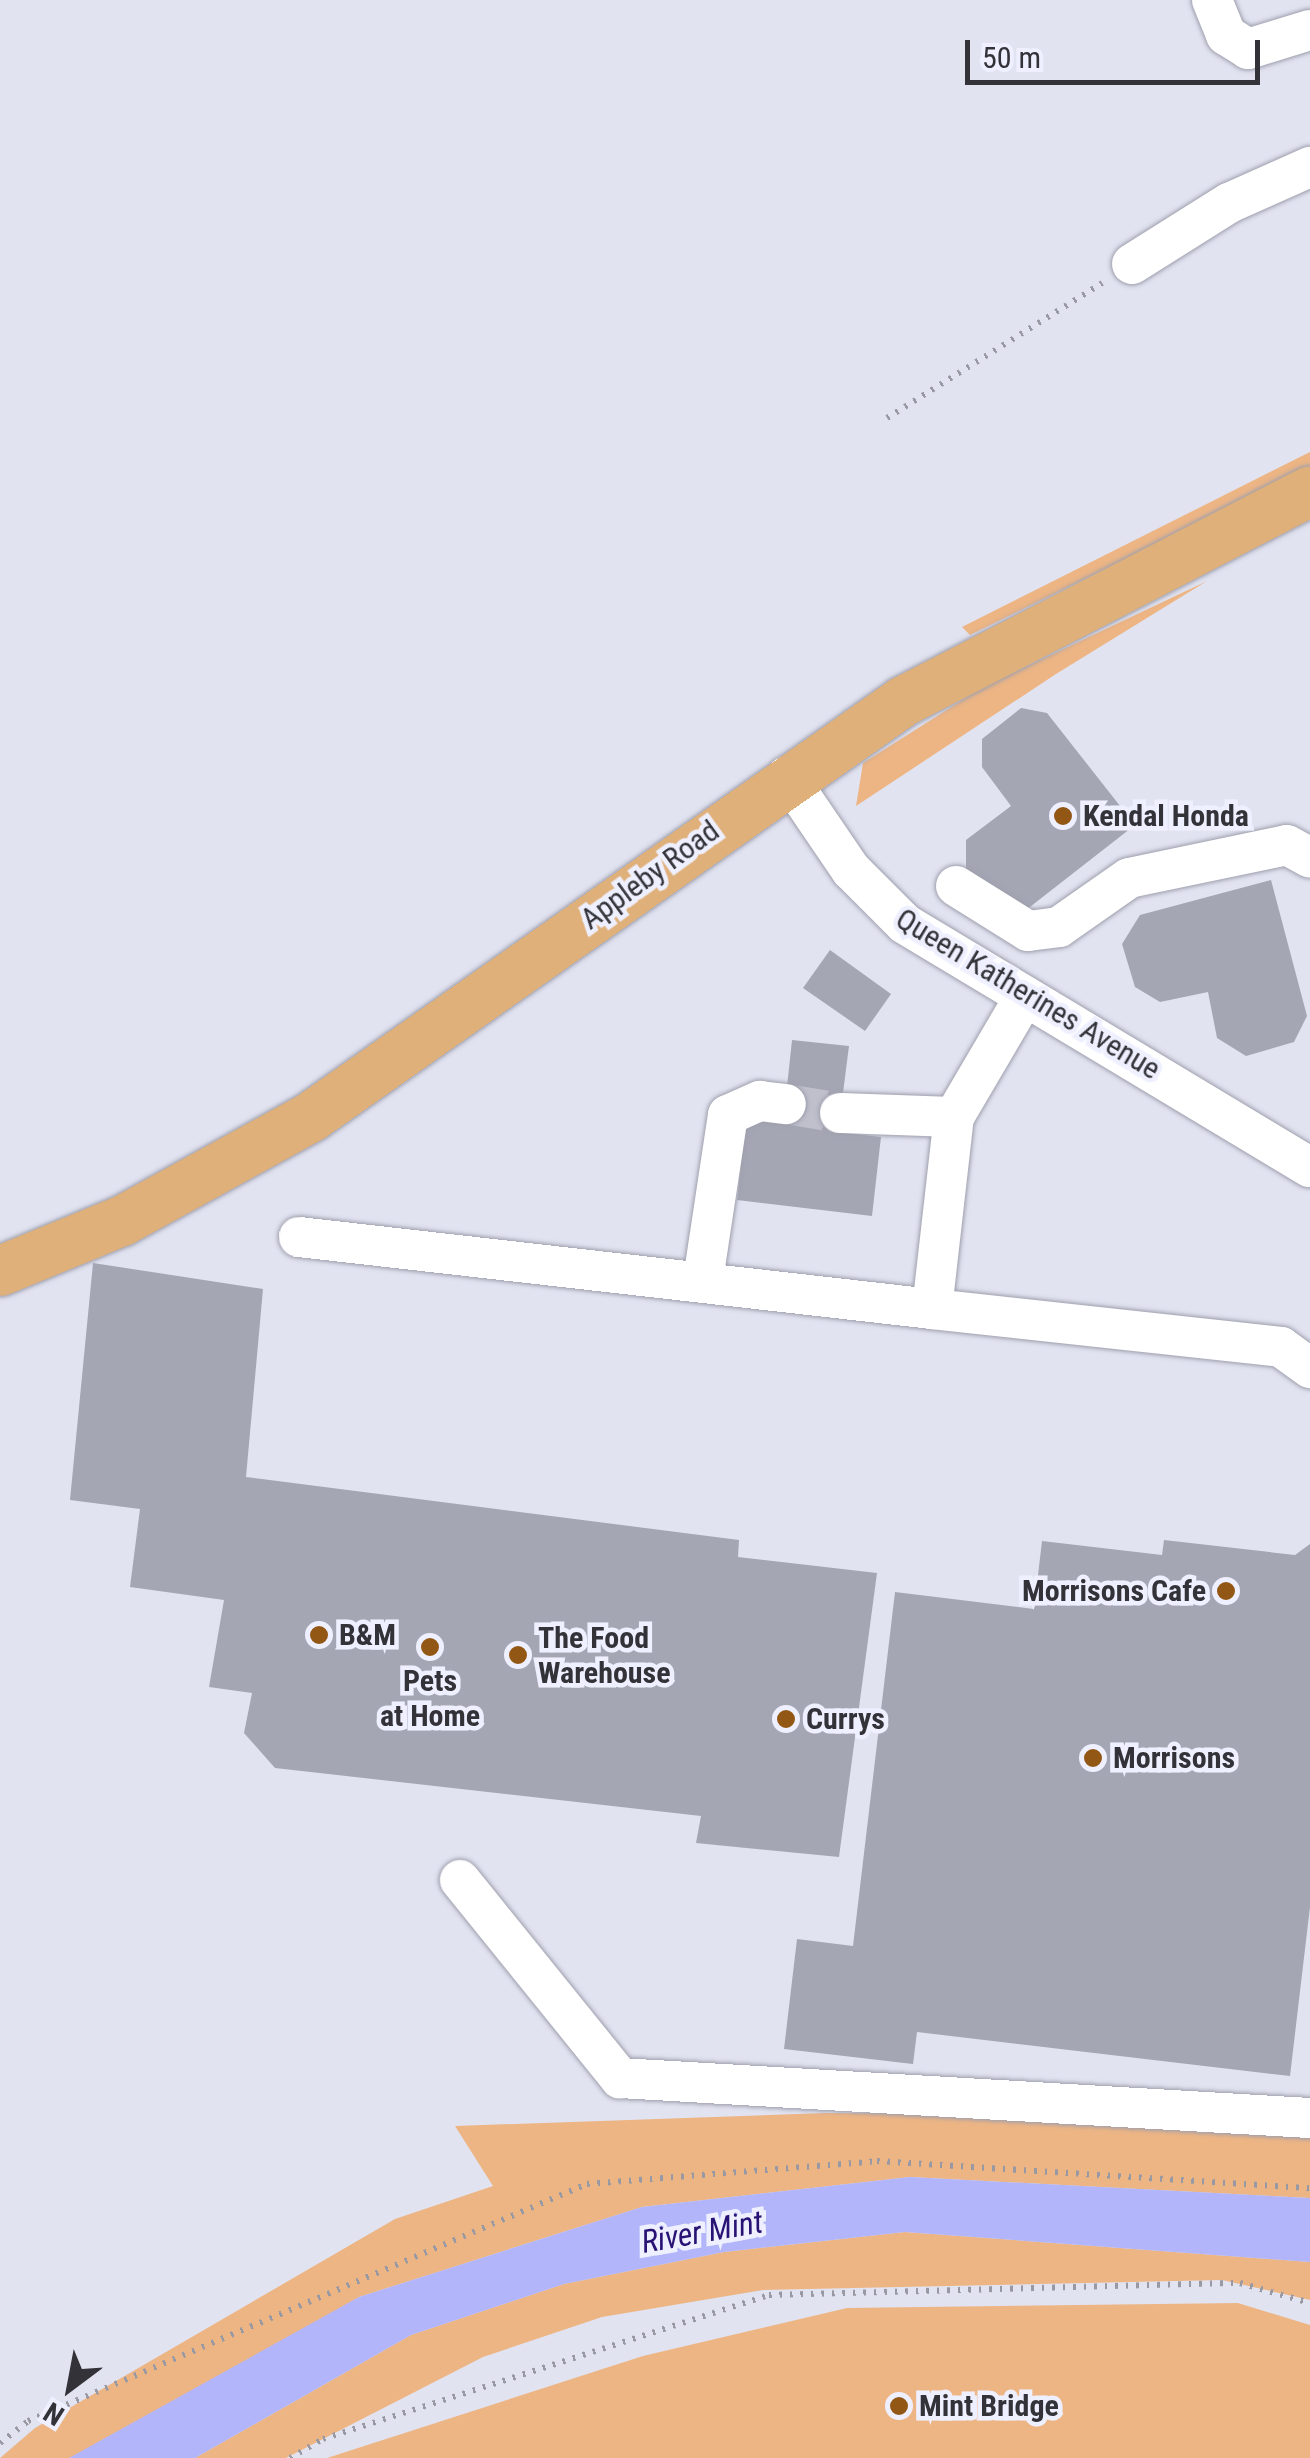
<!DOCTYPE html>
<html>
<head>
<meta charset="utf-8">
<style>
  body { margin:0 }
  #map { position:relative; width:1310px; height:2458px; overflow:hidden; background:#e2e3f1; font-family:"Roboto Condensed",sans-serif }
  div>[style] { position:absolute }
  .green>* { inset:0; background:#edb584 }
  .water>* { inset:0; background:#b2b5f9 }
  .building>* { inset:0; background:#a5a6b4 }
  .minor-tunnel>* { height:40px; margin-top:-20px; transform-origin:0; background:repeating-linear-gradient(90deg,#bfc0cc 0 40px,transparent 0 60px) }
  .path>* { height:6px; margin-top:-3px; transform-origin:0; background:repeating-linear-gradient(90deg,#9999a4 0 2.5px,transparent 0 10.5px) }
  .roads { filter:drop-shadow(0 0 2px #9e9fad) drop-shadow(0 0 2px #9e9fad) }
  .minor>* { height:40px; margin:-20px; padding:0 20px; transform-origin:20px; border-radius:20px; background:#fff }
  .major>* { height:50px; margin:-25px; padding:0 25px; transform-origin:25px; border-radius:25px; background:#dfb07a }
  .dots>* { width:28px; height:28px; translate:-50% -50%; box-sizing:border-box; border:5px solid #eff0ff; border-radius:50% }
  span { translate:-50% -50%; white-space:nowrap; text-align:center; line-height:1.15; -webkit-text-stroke:9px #eff0ff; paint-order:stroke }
  .poi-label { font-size:30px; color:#323238; font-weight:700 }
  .left { translate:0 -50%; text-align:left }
  .right { translate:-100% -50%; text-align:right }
  .street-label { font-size:30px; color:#323238 }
  .water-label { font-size:32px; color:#281374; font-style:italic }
  .north { position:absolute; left:20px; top:2338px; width:100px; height:100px; -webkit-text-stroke:8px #eff0ff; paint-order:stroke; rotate:212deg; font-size:28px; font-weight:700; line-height:40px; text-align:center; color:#323238 }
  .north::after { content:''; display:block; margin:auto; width:35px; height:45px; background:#323238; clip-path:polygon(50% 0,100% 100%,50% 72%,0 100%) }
  .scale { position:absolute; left:965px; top:40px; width:295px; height:45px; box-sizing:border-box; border:5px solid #323238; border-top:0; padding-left:12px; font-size:30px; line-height:35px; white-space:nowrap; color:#323238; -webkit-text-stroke:8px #eff0ff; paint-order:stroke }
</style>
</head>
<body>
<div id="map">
  <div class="green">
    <i style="clip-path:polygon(1310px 452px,1310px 466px,1158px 543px,970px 635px,962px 627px)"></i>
    <i style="clip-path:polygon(1207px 581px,1056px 674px,856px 806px,863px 763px,983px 687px)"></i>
    <i style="clip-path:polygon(826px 2113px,1068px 2114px,1310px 2136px,1310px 2198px,910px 2177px,642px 2207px,359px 2297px,109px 2443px,69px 2458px,0 2458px,35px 2428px,395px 2219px,493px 2186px,455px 2126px)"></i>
    <i style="clip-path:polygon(905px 2232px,1310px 2262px,1310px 2300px,1222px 2280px,763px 2290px,602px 2317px,483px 2357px,286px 2458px,195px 2458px,411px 2335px,564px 2284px,724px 2252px)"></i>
    <i style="clip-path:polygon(1238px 2303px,1310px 2325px,1310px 2458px,327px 2458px,643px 2356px,847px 2308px)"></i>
  </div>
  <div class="water">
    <i style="clip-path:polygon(910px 2177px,1310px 2198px,1310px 2262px,905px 2232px,724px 2252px,564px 2284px,411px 2335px,195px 2458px,69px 2458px,359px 2297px,642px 2207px)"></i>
  </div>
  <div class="building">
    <i style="clip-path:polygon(1021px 708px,1047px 713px,1135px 825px,1026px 910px,998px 906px,966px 869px,966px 840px,1011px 806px,982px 767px,982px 739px)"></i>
    <i style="clip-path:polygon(1271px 880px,1307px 1016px,1294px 1042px,1246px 1056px,1217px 1038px,1208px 992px,1160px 1002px,1135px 987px,1122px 944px,1140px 915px)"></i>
    <i style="clip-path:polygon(830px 950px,891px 994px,865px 1031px,803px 988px)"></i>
    <i style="clip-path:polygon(792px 1040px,849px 1046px,838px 1132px,881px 1137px,872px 1216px,737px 1200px,746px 1120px,783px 1124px)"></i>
    <i style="clip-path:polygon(93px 1263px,263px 1289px,246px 1477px,739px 1540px,738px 1557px,877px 1573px,839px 1857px,696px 1843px,701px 1816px,275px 1768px,244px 1733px,252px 1693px,209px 1687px,224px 1600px,130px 1587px,140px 1509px,70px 1500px)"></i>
    <i style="clip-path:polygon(1164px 1540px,1295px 1555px,1310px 1544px,1310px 1907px,1290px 2076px,917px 2032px,913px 2064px,784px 2049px,797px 1939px,853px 1946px,895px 1592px,1034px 1609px,1042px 1541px,1162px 1555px)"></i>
  </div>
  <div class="minor-tunnel">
    <i style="left:786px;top:1104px;width:55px;rotate:9.5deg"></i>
  </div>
  <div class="path">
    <i style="left:887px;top:418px;width:254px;rotate:-32.1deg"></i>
    <i style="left:0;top:2443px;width:36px;rotate:-38deg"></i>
    <i style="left:28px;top:2421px;width:607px;rotate:-22.98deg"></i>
    <i style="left:587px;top:2184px;width:291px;rotate:-4.5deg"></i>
    <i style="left:877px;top:2161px;width:434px;rotate:3.6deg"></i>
    <i style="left:290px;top:2458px;width:38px;rotate:-30deg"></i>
    <i style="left:323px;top:2439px;width:469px;rotate:-17.9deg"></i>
    <i style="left:769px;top:2295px;width:471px;rotate:-1.5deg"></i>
    <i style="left:1240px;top:2283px;width:73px;rotate:15.9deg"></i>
  </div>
  <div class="roads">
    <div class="minor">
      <i style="left:1212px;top:0;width:38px;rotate:68deg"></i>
      <i style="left:1226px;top:35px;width:26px;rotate:32deg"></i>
      <i style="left:1248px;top:49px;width:65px;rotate:-17deg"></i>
      <i style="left:1132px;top:264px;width:115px;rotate:-32.2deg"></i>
      <i style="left:1229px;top:203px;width:89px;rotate:-24deg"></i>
      <i style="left:787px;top:776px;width:114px;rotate:55.8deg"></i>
      <i style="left:851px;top:870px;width:76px;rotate:45deg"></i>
      <i style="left:905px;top:924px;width:472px;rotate:31deg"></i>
      <i style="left:956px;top:886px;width:85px;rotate:32deg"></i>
      <i style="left:1028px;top:931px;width:31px;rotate:-7deg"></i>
      <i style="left:1059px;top:927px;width:85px;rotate:-35deg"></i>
      <i style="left:1129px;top:878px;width:161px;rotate:-11.8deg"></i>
      <i style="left:1287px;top:845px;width:26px;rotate:29deg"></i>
      <i style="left:840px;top:1113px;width:114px;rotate:2deg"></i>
      <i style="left:299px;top:1237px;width:637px;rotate:6.49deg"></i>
      <i style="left:932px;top:1309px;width:193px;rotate:-83.5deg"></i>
      <i style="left:954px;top:1117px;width:140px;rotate:-59.6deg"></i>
      <i style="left:703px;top:1280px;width:167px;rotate:-81.4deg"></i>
      <i style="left:728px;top:1115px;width:35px;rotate:-24deg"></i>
      <i style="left:760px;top:1101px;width:26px;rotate:7deg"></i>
      <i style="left:932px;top:1309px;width:351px;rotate:6.2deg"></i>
      <i style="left:1281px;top:1347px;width:36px;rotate:36deg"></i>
      <i style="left:460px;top:1880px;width:255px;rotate:51.1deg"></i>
      <i style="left:620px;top:2078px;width:691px;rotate:3.32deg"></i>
    </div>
    <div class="major">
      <i style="left:0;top:1271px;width:132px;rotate:-22.3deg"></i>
      <i style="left:122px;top:1221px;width:216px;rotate:-28.8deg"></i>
      <i style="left:311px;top:1117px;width:724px;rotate:-35.05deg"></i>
      <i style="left:904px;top:701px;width:457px;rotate:-27.3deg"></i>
    </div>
  </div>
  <div class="dots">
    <i style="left:1063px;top:816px;background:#925715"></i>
    <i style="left:1226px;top:1591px;background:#925715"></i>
    <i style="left:319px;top:1635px;background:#925715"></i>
    <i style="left:430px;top:1647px;background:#925715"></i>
    <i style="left:518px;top:1655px;background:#925715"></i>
    <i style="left:786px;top:1719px;background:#925715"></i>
    <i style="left:1093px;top:1758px;background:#925715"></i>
    <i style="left:899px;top:2406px;background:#925715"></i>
  </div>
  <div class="poi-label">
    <span class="left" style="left:1083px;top:816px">Kendal Honda</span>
    <span class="right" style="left:1206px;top:1591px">Morrisons Cafe</span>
    <span class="left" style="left:339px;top:1635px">B&amp;M</span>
    <span class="left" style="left:538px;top:1655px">The Food<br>Warehouse</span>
    <span style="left:430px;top:1698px">Pets<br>at Home</span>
    <span class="left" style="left:806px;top:1719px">Currys</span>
    <span class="left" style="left:1113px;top:1758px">Morrisons</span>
    <span class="left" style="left:919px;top:2406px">Mint Bridge</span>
  </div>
  <div class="street-label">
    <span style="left:650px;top:875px;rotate:-36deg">Appleby Road</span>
    <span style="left:1028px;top:994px;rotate:31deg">Queen Katherines Avenue</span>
  </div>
  <div class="water-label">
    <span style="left:702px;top:2232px;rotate:-10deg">River Mint</span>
  </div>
  <div class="north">N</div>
  <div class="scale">50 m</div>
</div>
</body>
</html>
